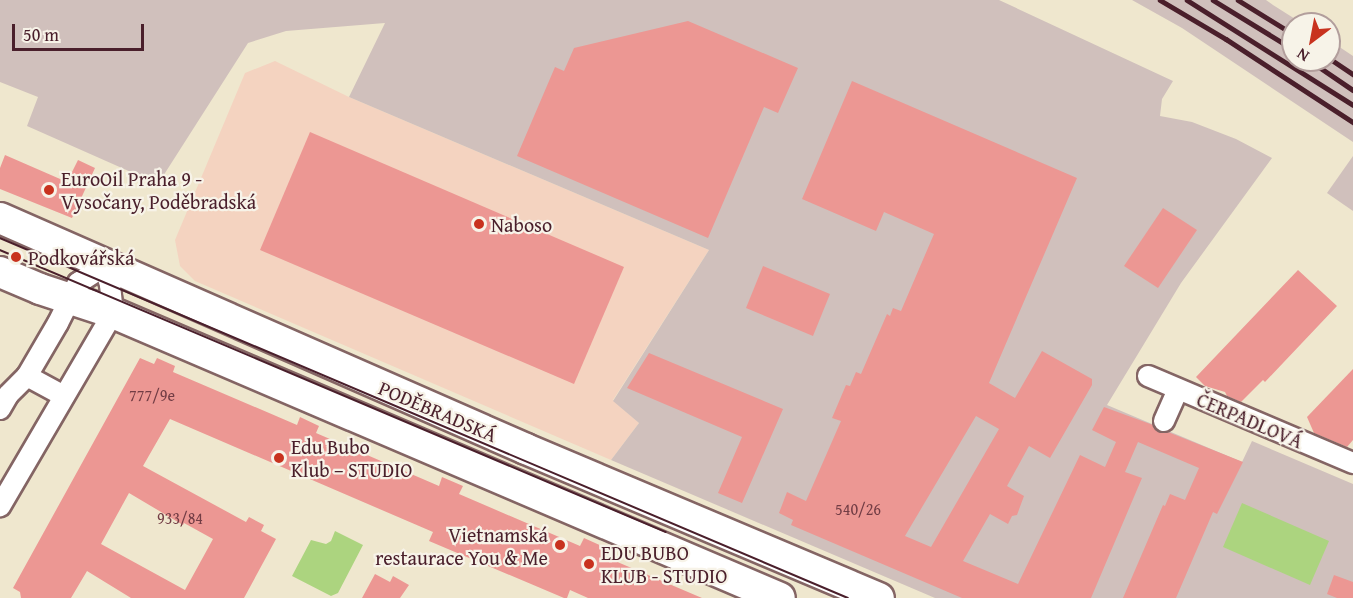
<!DOCTYPE html>
<meta charset="utf-8">
<style>
body{margin:0}
#map{position:relative;width:1353px;height:598px;overflow:hidden;background:#efe7ce;font-family:"Gentium Book Plus",serif}
div>[style]{position:absolute}
.built>*{inset:0;background:#f4d3c0}
.industrial>*{inset:0;background:#d0c0bc}
.green>*{inset:0;background:#acd47f}
.building>*{inset:0;background:#ec9793}
.roads{filter:drop-shadow(2px 0 #846564) drop-shadow(-2px 0 #846564) drop-shadow(0 2px #846564) drop-shadow(0 -2px #846564)}
.minor>*{height:20px;margin:-10px;padding:0 10px;transform-origin:10px;border-radius:10px;background:#fff}
.primary>*{height:30px;margin:-15px;padding:0 15px;transform-origin:15px;border-radius:15px;background:#fff}
.tram>*{height:1.5px;margin:-0.75px;padding:0 0.75px;transform-origin:0.75px;border-radius:0.75px;background:#4a1f2b}
.rail>*{height:4.5px;margin:-2.25px;padding:0 2.25px;transform-origin:2.25px;border-radius:2.25px;background:#4a1f2b}
.dots>*{width:16px;height:16px;translate:-50% -50%;box-sizing:border-box;border:3px solid #f7f3e8;border-radius:50%}
span{translate:-50% -50%;white-space:nowrap;text-align:center;line-height:1.15;-webkit-text-stroke:4.5px #f7f3e8;paint-order:stroke}
.number-label{font-size:16px;color:#723d45}
.number-label span{-webkit-text-stroke-width:0}
.poi-label{font-size:20px;color:#4a1f2b}
.left{translate:0 -50%;text-align:left}
.right{translate:-100% -50%;text-align:right}
.street-label{font-size:20px;color:#4a1f2b}
.north{position:absolute;left:1281px;top:12px;width:60px;height:60px;box-sizing:border-box;background:#f7f3e8;border:2px solid #b29e9c;border-radius:50%;rotate:212deg;font-size:16px;font-weight:700;line-height:24px;text-align:center;color:#4a1f2b}
.north::after{content:'';display:block;margin:auto;width:21px;height:27px;background:#c8321e;clip-path:polygon(50% 0,100% 100%,50% 72%,0 100%)}
.scale{position:absolute;left:12px;top:24px;width:132px;height:27px;box-sizing:border-box;border:3px solid #4a1f2b;border-top:0;padding-left:8px;font-size:18px;line-height:21px;white-space:nowrap;color:#4a1f2b;-webkit-text-stroke:4px #f7f3e8;paint-order:stroke}
</style>
<div id="map">
<div class="built">
<div style="clip-path:polygon(275px 61px,349px 97px,709px 250px,613px 400px,639px 423px,611px 460px,195px 281px,180px 266px,175px 240px,245px 73px)"></div>
</div>
<div class="industrial">
<div style="clip-path:polygon(0 0,999px 0,1173px 81px,1162px 99px,1160px 116px,1192px 122px,1236px 139px,1272px 158px,1181px 283px,1107px 405px,1242px 462px,1252px 441px,1353px 484px,1353px 598px,935px 598px,611px 460px,639px 423px,613px 401px,709px 250px,349px 97px,385px 23px,286px 31px,248px 43px,158px 184px,27px 126px,38px 97px,0 82px)"></div>
<div style="clip-path:polygon(1132px 0,1266px 0,1273px 5px,1303px 24px,1293px 24px,1293px 60px,1329px 60px,1329px 40px,1353px 56px,1353px 142px,1182px 28px)"></div>
<div style="clip-path:polygon(1353px 156px,1353px 211px,1327px 193px)"></div>
</div>
<div class="green">
<div style="clip-path:polygon(1242px 503px,1329px 541px,1310px 585px,1223px 547px)"></div>
<div style="clip-path:polygon(335px 531px,363px 545px,338px 593px,331px 596px,292px 576px,311px 540px,326px 544px,331px 541px)"></div>
</div>
<div class="building">
<div style="clip-path:polygon(688px 21px,798px 68px,778px 113px,764px 107px,708px 238px,517px 156px,555px 67px,564px 71px,574px 48px)"></div>
<div style="clip-path:polygon(evenodd,852px 81px,1077px 178px,989px 383px,1015px 398px,1042px 351px,1092px 379px,1092px 385px,1050px 458px,1029px 446px,1007px 486px,1024px 496px,1017px 515px,1012px 516px,1008px 524px,990px 514px,963px 561px,1018px 584px,1080px 455px,1105px 467px,1116px 442px,1092px 430px,1104px 407px,1153px 425px,1160px 432px,1168px 432px,1243px 462px,1217px 514px,1213px 512px,1176px 598px,1123px 598px,1163px 505px,1165px 506px,1170px 494px,1185px 500px,1199px 468px,1138px 442px,1125px 472px,1142px 478px,1091px 598px,962px 598px,791px 525px,793px 520px,779px 513px,787px 492px,806px 501px,841px 421px,832px 418px,846px 385px,850px 386px,856px 372px,861px 374px,887px 314px,890px 316px,893px 308px,901px 311px,934px 234px,884px 212px,876px 231px,802px 199px,852px 81px,976px 416px,999px 429px,931px 547px,905px 536px,976px 416px)"></div>
<div style="clip-path:polygon(310px 132px,624px 267px,574px 384px,260px 250px)"></div>
<div style="clip-path:polygon(5px 155px,67px 182px,78px 160px,95px 168px,72px 218px,0 189px,0 168px)"></div>
<div style="clip-path:polygon(1163px 208px,1197px 230px,1158px 288px,1124px 266px)"></div>
<div style="clip-path:polygon(763px 266px,830px 294px,813px 336px,746px 308px)"></div>
<div style="clip-path:polygon(1298px 270px,1337px 306px,1265px 382px,1263px 380px,1241px 402px,1227px 396px,1225px 392px,1205px 386px,1196px 377px)"></div>
<div style="clip-path:polygon(649px 353px,783px 409px,742px 503px,718px 493px,742px 437px,627px 388px)"></div>
<div style="clip-path:polygon(evenodd,140px 358px,154px 364px,157px 358px,175px 366px,173px 372px,297px 425px,300px 417px,319px 426px,316px 433px,439px 486px,442px 477px,463px 486px,459px 494px,580px 546px,584px 538px,604px 547px,601px 555px,702px 598px,588px 598px,570px 590px,567px 598px,564px 598px,429px 541px,433px 532px,170px 419px,143px 466px,246px 522px,249px 517px,264px 525px,261px 531px,276px 539px,244px 598px,131px 598px,87px 571px,71px 598px,21px 598px,20px 592px,13px 588px,140px 358px,129px 493px,183px 525px,184px 523px,213px 539px,185px 590px,101px 544px,129px 493px)"></div>
<div style="clip-path:polygon(1353px 369px,1353px 440px,1347px 447px,1314px 433px,1307px 417px)"></div>
<div style="clip-path:polygon(375px 574px,390px 582px,393px 576px,409px 585px,400px 598px,362px 598px)"></div>
<div style="clip-path:polygon(1334px 575px,1353px 582px,1353px 598px,1337px 598px,1327px 594px)"></div>
</div>
<div class="roads">
<div class="minor">
<div style="left:27px;top:376px;width:42px;rotate:28.4deg"></div>
<div style="left:1148px;top:376px;width:223px;rotate:23deg"></div>
<div style="left:0;top:409px;width:16px;rotate:-60deg"></div>
<div style="left:8px;top:395px;width:27px;rotate:-45deg"></div>
<div style="left:27px;top:376px;width:61px;rotate:-59.7deg"></div>
<div style="left:58px;top:323px;width:45px;rotate:-63.4deg"></div>
<div style="left:78px;top:283px;width:31px;rotate:-33deg"></div>
<div style="left:104px;top:266px;width:20px;rotate:72deg"></div>
<div style="left:110px;top:285px;width:28px;rotate:84deg"></div>
<div style="left:113px;top:313px;width:224px;rotate:120.3deg"></div>
<div style="left:1164px;top:421px;width:34px;rotate:-66deg"></div>
</div>
<div class="primary">
<div style="left:0;top:218px;width:574px;rotate:23.71deg"></div>
<div style="left:526px;top:449px;width:383px;rotate:22.9deg"></div>
<div style="left:0;top:272px;width:43px;rotate:23deg"></div>
<div style="left:40px;top:289px;width:77px;rotate:18.2deg"></div>
<div style="left:113px;top:313px;width:725px;rotate:23.14deg"></div>
</div>
</div>
<div class="tram">
<div style="left:0;top:238px;width:921px;rotate:23deg"></div>
<div style="left:0;top:250px;width:723px;rotate:22.95deg"></div>
</div>
<div class="rail">
<div style="left:1160px;top:0;width:77px;rotate:30.6deg"></div>
<div style="left:1226px;top:39px;width:152px;rotate:33.2deg"></div>
<div style="left:1187px;top:0;width:196px;rotate:32.3deg"></div>
<div style="left:1213px;top:0;width:94px;rotate:31.5deg"></div>
<div style="left:1238px;top:0;width:65px;rotate:31.7deg"></div>
<div style="left:1329px;top:58px;width:29px;rotate:34deg"></div>
<div style="left:1309px;top:60px;width:53px;rotate:34.3deg"></div>
</div>
<div class="dots">
<div style="left:49px;top:190px;background:#c8321e"></div>
<div style="left:479px;top:224px;background:#c8321e"></div>
<div style="left:16px;top:257px;background:#c8321e"></div>
<div style="left:279px;top:458px;background:#c8321e"></div>
<div style="left:560px;top:545px;background:#c8321e"></div>
<div style="left:589px;top:564px;background:#c8321e"></div>
</div>
<div class="number-label">
<span style="left:152px;top:395px">777/9e</span>
<span style="left:858px;top:509px">540/26</span>
<span style="left:180px;top:518px">933/84</span>
</div>
<div class="poi-label">
<span class="left" style="left:61px;top:190px">EuroOil Praha 9 -<br>Vysočany, Poděbradská</span>
<span class="left" style="left:491px;top:224px">Naboso</span>
<span class="left" style="left:28px;top:257px">Podkovářská</span>
<span class="left" style="left:291px;top:458px">Edu Bubo<br>Klub – STUDIO</span>
<span class="right" style="left:548px;top:546px">Vietnamská<br>restaurace You &amp; Me</span>
<span class="left" style="left:601px;top:564px">EDU BUBO<br>KLUB - STUDIO</span>
</div>
<div class="street-label">
<span style="left:438px;top:411px;rotate:23deg">PODĚBRADSKÁ</span>
<span style="left:1250px;top:420px;rotate:23deg">ČERPADLOVÁ</span>
</div>
<div class="north">N</div>
<div class="scale">50 m</div>
</div>
